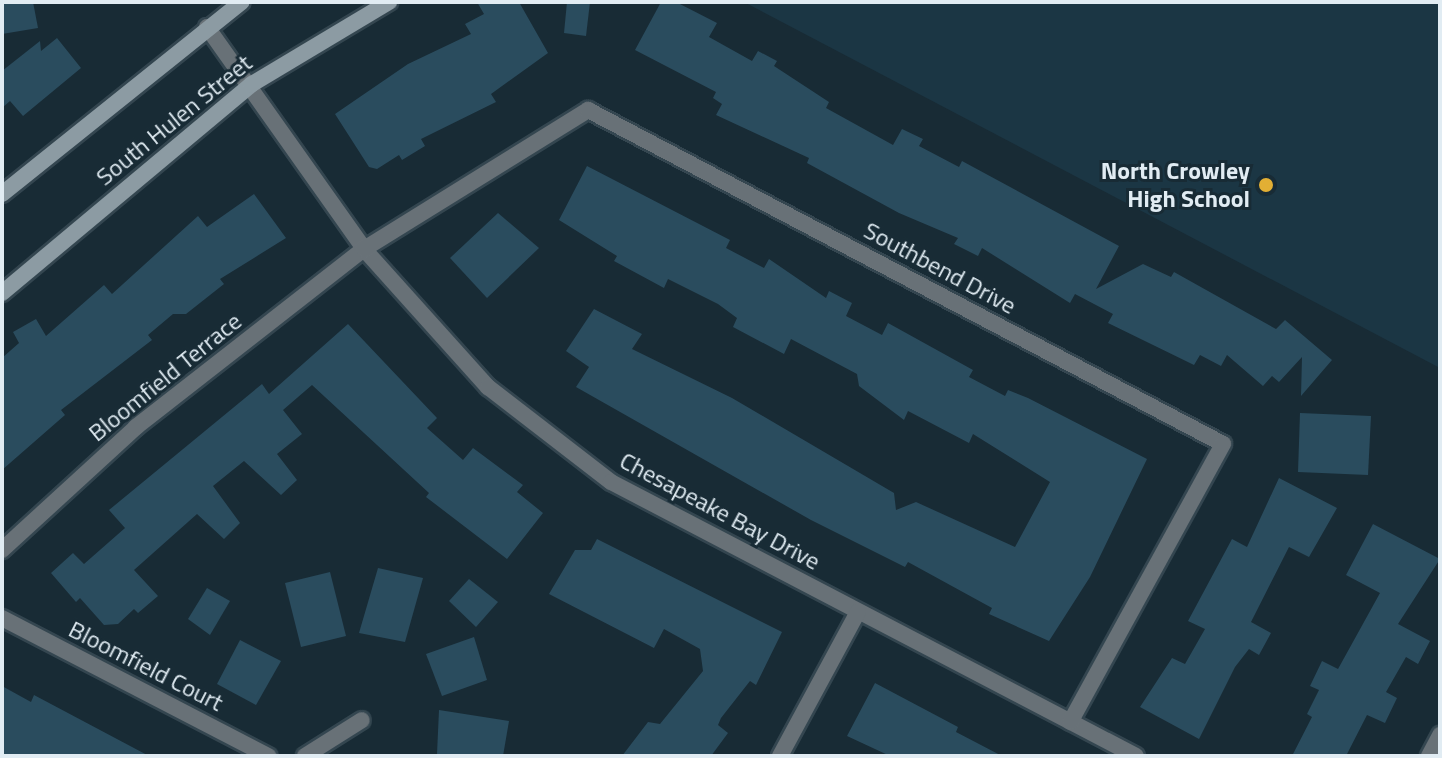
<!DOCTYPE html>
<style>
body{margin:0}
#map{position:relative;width:1442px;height:758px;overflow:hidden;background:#182b35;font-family:"Titillium Web",sans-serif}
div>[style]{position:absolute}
.built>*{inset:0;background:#1b3644}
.building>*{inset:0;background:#2a4c5e}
.roads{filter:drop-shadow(2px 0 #344650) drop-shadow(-2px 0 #344650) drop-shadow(0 2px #344650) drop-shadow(0 -2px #344650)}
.minor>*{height:16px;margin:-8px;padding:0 8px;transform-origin:8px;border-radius:8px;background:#687177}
.secondary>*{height:16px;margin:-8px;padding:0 8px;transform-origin:8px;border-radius:8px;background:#8c9ba3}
.dots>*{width:22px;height:22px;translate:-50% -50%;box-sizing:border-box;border:4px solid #182b35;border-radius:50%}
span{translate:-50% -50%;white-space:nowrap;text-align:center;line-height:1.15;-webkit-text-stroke:6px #182b35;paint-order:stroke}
.street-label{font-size:24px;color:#e1ecf3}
.poi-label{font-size:24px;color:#e1ecf3;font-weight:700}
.right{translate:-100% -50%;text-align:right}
.frame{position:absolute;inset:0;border:4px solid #e1ecf3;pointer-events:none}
</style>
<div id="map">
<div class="built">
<div style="clip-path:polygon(744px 2px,1440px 2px,1440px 368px)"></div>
</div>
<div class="building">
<div style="clip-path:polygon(2px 2px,33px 2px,38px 28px,2px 34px)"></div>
<div style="clip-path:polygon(477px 2px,519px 2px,548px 53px,491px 94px,496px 102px,421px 139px,425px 146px,402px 160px,399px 155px,377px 169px,369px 167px,335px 114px,408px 64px,471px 34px,465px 24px,484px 14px)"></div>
<div style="clip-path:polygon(567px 2px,590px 2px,586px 36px,564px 33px)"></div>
<div style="clip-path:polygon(661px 2px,676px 2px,717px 23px,709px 37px,752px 61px,758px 51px,777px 61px,774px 66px,829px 102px,826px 108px,893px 145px,902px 129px,923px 139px,919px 146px,959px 167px,962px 161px,1119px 246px,1096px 289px,1143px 264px,1171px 277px,1174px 272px,1276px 329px,1285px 320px,1332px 360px,1301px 396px,1302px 357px,1279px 382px,1272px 376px,1263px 386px,1227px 355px,1221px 366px,1200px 355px,1194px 365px,1108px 323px,1113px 314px,1075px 294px,1070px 303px,982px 248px,978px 256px,954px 244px,958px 238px,899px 213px,807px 163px,809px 158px,716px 115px,722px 104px,713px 98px,716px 92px,635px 50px)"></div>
<div style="clip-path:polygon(57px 38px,81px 68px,23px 116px,10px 101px,2px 108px,2px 71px,40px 41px,41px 51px)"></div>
<div style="clip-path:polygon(587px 166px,730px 240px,726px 248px,764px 268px,769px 259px,826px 298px,829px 291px,852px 303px,846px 316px,882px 335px,888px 323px,973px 370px,969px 377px,1005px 396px,1008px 390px,1028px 398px,1147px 459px,1090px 577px,1049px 641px,989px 614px,992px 608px,908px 562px,905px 567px,811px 520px,576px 387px,589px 367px,566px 351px,594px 309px,642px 334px,632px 349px,732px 398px,894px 493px,896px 510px,916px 502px,1015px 547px,1050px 482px,973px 434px,969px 443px,908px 411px,904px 420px,859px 386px,857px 374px,791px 339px,784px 354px,733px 327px,737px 318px,718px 304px,668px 279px,664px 288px,614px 261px,617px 256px,559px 220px)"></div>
<div style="clip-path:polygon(254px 194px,286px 238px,220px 279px,224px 284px,186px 314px,173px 314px,148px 335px,152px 340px,61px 410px,65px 415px,2px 470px,2px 358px,19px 343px,13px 332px,36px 319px,46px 336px,104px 285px,112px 294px,198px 216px,207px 227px)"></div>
<div style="clip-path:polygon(498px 213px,539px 248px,487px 298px,450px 258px)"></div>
<div style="clip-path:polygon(348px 324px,437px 418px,427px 428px,463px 460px,473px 448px,523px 485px,517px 492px,543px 513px,507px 559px,426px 497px,429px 493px,312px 385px,283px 410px,302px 434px,277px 454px,297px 480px,281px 495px,244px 461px,213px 486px,240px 523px,224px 539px,197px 514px,134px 570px,158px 596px,138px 613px,134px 609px,118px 624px,104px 625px,80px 598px,76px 602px,51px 573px,73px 553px,84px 564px,125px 528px,109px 510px,262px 384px,269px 394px)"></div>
<div style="clip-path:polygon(1300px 413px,1371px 416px,1368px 475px,1298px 472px)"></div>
<div style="clip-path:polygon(1279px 478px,1337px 508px,1309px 557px,1289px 547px,1251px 622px,1271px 633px,1259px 655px,1249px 649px,1235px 667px,1199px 739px,1140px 707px,1172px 658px,1185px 664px,1205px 629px,1188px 621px,1232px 539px,1247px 547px)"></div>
<div style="clip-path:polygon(1373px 524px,1440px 559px,1398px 624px,1430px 641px,1418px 664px,1406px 657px,1386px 692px,1397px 698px,1385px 723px,1367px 715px,1346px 756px,1292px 756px,1312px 717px,1307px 714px,1319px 690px,1310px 686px,1322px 661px,1338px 669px,1380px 593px,1346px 575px)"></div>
<div style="clip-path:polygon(597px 539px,782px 632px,756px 685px,750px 681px,721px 718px,718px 725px,728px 733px,711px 756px,622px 756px,648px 722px,660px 724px,703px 671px,700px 649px,664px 629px,654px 648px,549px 594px,575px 550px,591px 550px)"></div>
<div style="clip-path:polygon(378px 568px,423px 578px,405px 642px,359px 633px)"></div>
<div style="clip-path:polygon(330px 572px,346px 636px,301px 647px,285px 583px)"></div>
<div style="clip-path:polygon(469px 579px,498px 602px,476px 627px,449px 601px)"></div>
<div style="clip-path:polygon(207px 588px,230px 601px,210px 635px,188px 619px)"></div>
<div style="clip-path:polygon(474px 637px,487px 680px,442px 696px,426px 654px)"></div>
<div style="clip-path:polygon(240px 640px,281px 661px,256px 705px,217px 684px)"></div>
<div style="clip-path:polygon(875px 683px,958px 727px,956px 732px,1002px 756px,890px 756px,847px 736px)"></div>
<div style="clip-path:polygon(2px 686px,31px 702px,34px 695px,149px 756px,2px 756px)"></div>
<div style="clip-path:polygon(439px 710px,509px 721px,503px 756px,437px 754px)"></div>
</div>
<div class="roads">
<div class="minor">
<div style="left:207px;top:27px;width:272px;rotate:54.7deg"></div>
<div style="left:364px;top:249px;width:186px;rotate:48.1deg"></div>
<div style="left:488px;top:387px;width:155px;rotate:37.7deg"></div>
<div style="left:611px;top:482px;width:592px;rotate:27.56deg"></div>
<div style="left:2px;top:550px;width:182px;rotate:-42.5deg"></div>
<div style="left:136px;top:427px;width:289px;rotate:-38deg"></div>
<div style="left:364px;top:249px;width:264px;rotate:-31.8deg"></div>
<div style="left:588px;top:110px;width:717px;rotate:27.74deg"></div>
<div style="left:1223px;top:444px;width:317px;rotate:118.8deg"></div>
<div style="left:2px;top:618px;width:300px;rotate:27.4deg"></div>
<div style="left:305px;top:756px;width:67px;rotate:-32.3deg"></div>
<div style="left:780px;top:756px;width:164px;rotate:-61.6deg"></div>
<div style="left:1429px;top:756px;width:24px;rotate:-62deg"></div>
</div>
<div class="secondary">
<div style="left:2px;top:194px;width:307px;rotate:-38.7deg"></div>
<div style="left:2px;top:293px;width:326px;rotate:-39.9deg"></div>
<div style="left:252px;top:84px;width:160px;rotate:-30.9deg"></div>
</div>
</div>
<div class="dots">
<div style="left:1266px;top:185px;background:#e2af34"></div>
</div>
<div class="street-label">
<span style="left:174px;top:120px;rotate:-39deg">South Hulen Street</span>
<span style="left:940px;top:268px;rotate:28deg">Southbend Drive</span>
<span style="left:165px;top:377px;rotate:-39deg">Bloomfield Terrace</span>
<span style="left:720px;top:511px;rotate:28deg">Chesapeake Bay Drive</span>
<span style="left:146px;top:666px;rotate:27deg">Bloomfield Court</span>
</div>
<div class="poi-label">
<span class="right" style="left:1250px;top:185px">North Crowley<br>High School</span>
</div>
<div class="frame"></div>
</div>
